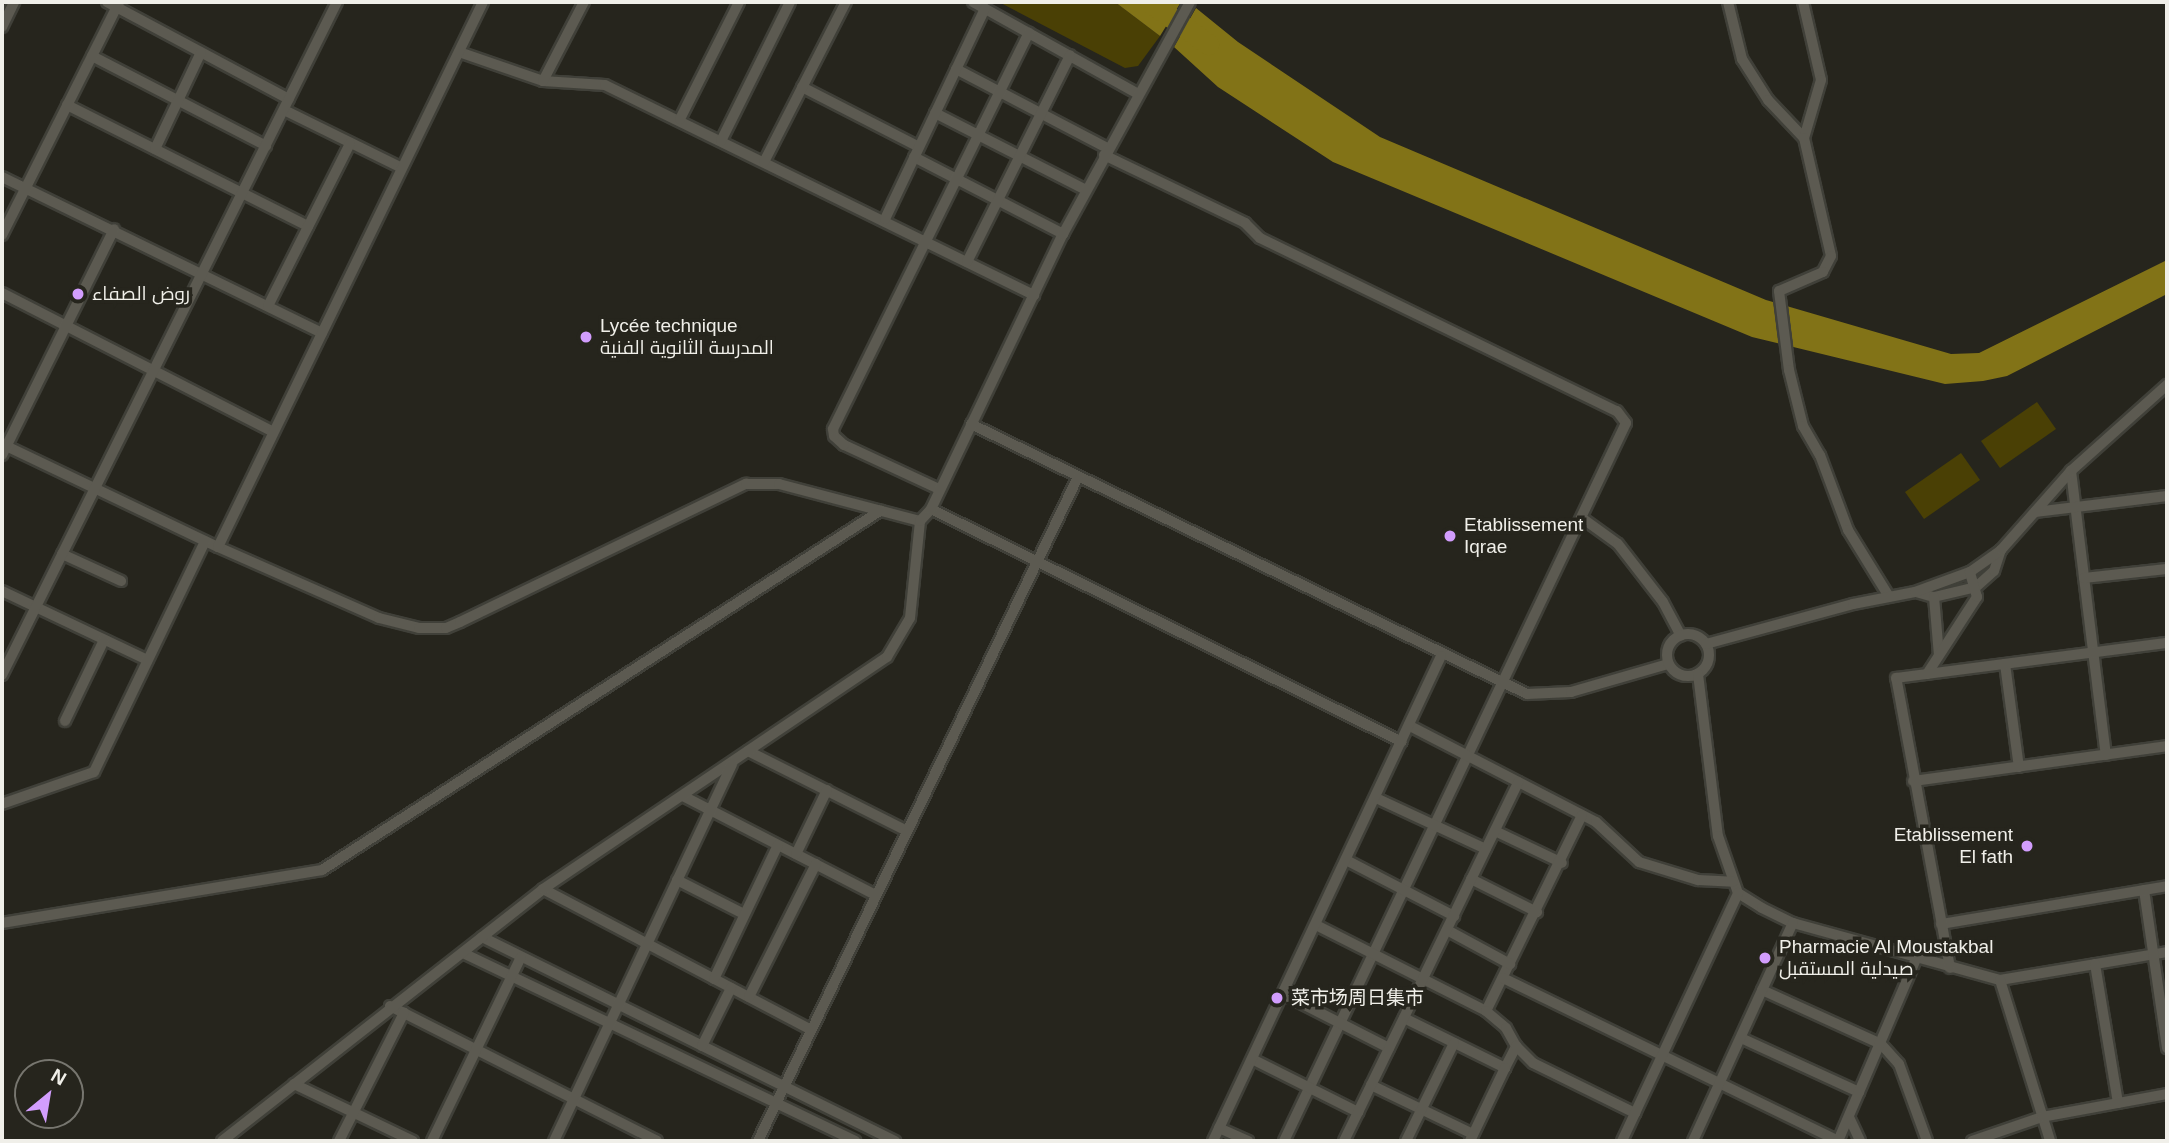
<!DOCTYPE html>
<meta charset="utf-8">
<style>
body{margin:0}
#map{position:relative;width:2169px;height:1143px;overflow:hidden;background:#26251d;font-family:Arial,Cairo,"Noto Sans SC",sans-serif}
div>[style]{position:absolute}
.green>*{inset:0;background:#4a4005}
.water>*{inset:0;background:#827317}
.river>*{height:21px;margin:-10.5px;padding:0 10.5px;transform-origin:10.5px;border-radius:10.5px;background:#827317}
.roads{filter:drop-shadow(2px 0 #404039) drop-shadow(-2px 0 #404039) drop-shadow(0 2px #404039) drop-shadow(0 -2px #404039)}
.street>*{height:10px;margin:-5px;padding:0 5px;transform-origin:5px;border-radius:5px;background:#5c5a51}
.street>.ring{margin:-5px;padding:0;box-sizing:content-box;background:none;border:10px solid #5c5a51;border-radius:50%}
.dots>*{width:19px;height:19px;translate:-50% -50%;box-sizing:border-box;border:4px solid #26251d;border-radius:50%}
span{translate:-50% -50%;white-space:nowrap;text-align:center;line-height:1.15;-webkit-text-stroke:7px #26251d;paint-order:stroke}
.poi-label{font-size:19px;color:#f0efe9}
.left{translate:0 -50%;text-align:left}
.right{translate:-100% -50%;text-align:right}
.frame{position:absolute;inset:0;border:4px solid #f0efe9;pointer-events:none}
.north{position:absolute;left:14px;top:1059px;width:70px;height:70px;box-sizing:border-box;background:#26251d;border:2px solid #77766f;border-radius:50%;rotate:30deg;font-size:19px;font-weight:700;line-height:28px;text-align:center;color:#f0efe9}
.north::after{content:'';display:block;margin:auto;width:24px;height:32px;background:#d29dfd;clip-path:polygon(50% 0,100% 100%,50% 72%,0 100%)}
</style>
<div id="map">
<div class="green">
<div style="clip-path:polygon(999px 2px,1115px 2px,1160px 36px,1138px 66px,1125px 68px)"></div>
<div style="clip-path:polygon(2037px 402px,2056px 429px,2000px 468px,1981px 441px)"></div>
<div style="clip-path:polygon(1961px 453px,1980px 480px,1924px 519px,1905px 492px)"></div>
</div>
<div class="water">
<div style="clip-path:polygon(1115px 2px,1181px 2px,1160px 36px)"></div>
<div style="clip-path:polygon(1196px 8px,1238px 42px,1380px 137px,1766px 300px,1951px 354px,1979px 353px,2167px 260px,2167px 294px,2007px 376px,1983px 381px,1945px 384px,1752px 337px,1333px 162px,1218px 87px,1174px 47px)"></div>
</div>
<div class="river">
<div style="left:1150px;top:2px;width:72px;rotate:35.9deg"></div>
</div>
<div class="roads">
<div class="street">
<div style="left:107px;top:2px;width:206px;rotate:28.1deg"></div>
<div style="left:973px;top:2px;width:189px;rotate:29.1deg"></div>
<div style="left:1728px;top:2px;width:59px;rotate:76.2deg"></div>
<div style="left:1742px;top:59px;width:49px;rotate:57.6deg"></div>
<div style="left:1768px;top:100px;width:52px;rotate:46.5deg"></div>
<div style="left:1803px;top:2px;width:80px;rotate:77deg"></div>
<div style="left:1821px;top:80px;width:60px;rotate:106.3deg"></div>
<div style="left:1804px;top:138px;width:121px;rotate:77.1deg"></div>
<div style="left:1831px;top:256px;width:18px;rotate:117deg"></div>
<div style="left:1823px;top:272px;width:48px;rotate:156.6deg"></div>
<div style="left:1779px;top:291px;width:80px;rotate:82.8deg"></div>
<div style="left:1789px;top:370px;width:58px;rotate:76deg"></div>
<div style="left:1803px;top:426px;width:34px;rotate:60deg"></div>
<div style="left:1820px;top:455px;width:80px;rotate:69.5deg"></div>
<div style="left:1848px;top:530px;width:76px;rotate:58.4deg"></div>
<div style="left:2px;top:27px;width:28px;rotate:-64deg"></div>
<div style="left:459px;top:52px;width:89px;rotate:19deg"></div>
<div style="left:543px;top:81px;width:62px;rotate:3.7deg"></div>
<div style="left:605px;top:85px;width:478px;rotate:26.1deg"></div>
<div style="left:92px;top:56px;width:196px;rotate:27.3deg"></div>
<div style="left:956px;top:69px;width:170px;rotate:27.6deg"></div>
<div style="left:543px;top:81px;width:89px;rotate:-62.6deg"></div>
<div style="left:802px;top:87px;width:131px;rotate:27.1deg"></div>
<div style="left:67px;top:105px;width:270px;rotate:26.7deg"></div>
<div style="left:284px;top:110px;width:131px;rotate:26.2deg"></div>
<div style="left:935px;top:113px;width:169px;rotate:27deg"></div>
<div style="left:680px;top:119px;width:131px;rotate:-63.2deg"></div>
<div style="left:721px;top:141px;width:155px;rotate:-63.6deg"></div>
<div style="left:155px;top:149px;width:107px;rotate:-64.6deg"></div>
<div style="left:1104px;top:155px;width:157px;rotate:25.7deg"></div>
<div style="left:1245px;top:223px;width:21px;rotate:45deg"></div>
<div style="left:1260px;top:238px;width:397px;rotate:25.9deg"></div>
<div style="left:1617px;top:411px;width:15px;rotate:53deg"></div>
<div style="left:1626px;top:423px;width:795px;rotate:115.47deg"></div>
<div style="left:914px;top:157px;width:168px;rotate:27.3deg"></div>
<div style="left:764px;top:162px;width:180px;rotate:-62.9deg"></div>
<div style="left:2px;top:177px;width:356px;rotate:26deg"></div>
<div style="left:885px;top:219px;width:233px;rotate:-64.6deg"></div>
<div style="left:2px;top:235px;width:261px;rotate:-63.3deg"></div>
<div style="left:967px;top:262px;width:231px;rotate:-63.5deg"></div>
<div style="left:2px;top:293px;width:305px;rotate:27.1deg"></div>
<div style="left:268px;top:306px;width:182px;rotate:-63.2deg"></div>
<div style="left:971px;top:424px;width:618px;rotate:25.9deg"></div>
<div style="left:1527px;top:694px;width:44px;rotate:-2.6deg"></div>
<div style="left:1571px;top:692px;width:101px;rotate:-16.1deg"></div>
<div style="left:2px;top:444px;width:239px;rotate:25.5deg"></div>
<div style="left:218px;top:547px;width:176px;rotate:23.8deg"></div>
<div style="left:379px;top:618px;width:41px;rotate:14deg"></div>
<div style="left:419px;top:628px;width:27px"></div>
<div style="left:446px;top:628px;width:15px;rotate:-23deg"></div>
<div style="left:460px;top:622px;width:318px;rotate:-25.8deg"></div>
<div style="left:746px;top:484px;width:33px"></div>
<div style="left:779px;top:484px;width:146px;rotate:14.7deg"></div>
<div style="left:2px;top:455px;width:252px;rotate:-63.6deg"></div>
<div style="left:2071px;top:471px;width:286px;rotate:83deg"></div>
<div style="left:939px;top:489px;width:105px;rotate:-155.1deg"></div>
<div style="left:844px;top:445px;width:13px;rotate:-138deg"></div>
<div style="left:834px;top:436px;width:7px;rotate:-98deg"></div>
<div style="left:833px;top:429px;width:442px;rotate:-63.7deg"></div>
<div style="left:931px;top:509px;width:525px;rotate:26.32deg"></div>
<div style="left:2035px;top:512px;width:133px;rotate:-6.9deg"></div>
<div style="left:1582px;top:518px;width:44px;rotate:35.8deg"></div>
<div style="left:1618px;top:544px;width:73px;rotate:52.2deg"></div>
<div style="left:1663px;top:602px;width:38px;rotate:62deg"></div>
<div style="left:218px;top:547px;width:606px;rotate:-64.07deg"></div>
<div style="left:62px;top:554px;width:65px;rotate:24.6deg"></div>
<div style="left:2084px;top:578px;width:83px;rotate:-6.2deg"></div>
<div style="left:2px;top:591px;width:161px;rotate:25.4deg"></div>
<div style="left:1916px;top:592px;width:19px;rotate:16deg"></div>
<div style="left:1934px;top:597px;width:43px;rotate:-13.4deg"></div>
<div style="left:1976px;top:587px;width:24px;rotate:-42deg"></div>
<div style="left:1994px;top:571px;width:22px;rotate:-72deg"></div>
<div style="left:1934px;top:597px;width:58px;rotate:85.1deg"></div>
<div class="ring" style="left:1667px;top:634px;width:32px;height:32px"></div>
<div style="left:1706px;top:644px;width:152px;rotate:-15.2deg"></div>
<div style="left:1853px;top:604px;width:63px;rotate:-11deg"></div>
<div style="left:1915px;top:592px;width:59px;rotate:-20deg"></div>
<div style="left:1970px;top:572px;width:38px;rotate:-35deg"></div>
<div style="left:2001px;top:550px;width:106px;rotate:-48.5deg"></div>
<div style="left:2071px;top:471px;width:129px;rotate:-41.9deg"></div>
<div style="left:2005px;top:664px;width:104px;rotate:82.3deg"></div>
<div style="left:1698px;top:674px;width:163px;rotate:83deg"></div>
<div style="left:1718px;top:836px;width:60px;rotate:70.7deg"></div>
<div style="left:1738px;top:893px;width:28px;rotate:32deg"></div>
<div style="left:1762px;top:908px;width:34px;rotate:26deg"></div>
<div style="left:1793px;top:923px;width:215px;rotate:15.4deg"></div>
<div style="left:2000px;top:980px;width:169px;rotate:-9.5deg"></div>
<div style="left:1927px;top:674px;width:92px;rotate:-57deg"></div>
<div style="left:1977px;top:597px;width:26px;rotate:-106deg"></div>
<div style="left:2px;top:675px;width:752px;rotate:-63.54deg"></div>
<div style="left:65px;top:721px;width:90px;rotate:-64.3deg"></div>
<div style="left:1410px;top:726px;width:209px;rotate:27.3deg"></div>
<div style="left:1596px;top:822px;width:59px;rotate:42.9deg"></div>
<div style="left:1639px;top:862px;width:62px;rotate:17deg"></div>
<div style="left:1698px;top:880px;width:35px;rotate:3deg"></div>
<div style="left:748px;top:751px;width:178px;rotate:26.7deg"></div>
<div style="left:1913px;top:781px;width:256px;rotate:-7.8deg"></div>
<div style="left:683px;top:796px;width:217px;rotate:27.2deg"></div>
<div style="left:1376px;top:798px;width:121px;rotate:24.9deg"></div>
<div style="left:2px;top:804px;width:97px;rotate:-19.2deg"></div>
<div style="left:94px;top:772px;width:256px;rotate:-64.3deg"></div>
<div style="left:1495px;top:831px;width:74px;rotate:25.5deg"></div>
<div style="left:796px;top:854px;width:71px;rotate:-64.2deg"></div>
<div style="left:1346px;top:860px;width:122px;rotate:27.4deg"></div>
<div style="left:1471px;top:879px;width:74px;rotate:26.6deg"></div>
<div style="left:677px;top:880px;width:75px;rotate:26.9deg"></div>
<div style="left:543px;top:889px;width:303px;rotate:27.7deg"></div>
<div style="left:2144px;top:890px;width:160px;rotate:81.7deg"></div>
<div style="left:2px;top:923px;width:324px;rotate:-9.4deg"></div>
<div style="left:322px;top:870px;width:664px;rotate:-32.76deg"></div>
<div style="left:1941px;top:924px;width:229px;rotate:-9.5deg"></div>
<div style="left:1316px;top:925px;width:191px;rotate:26.8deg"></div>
<div style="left:1486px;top:1011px;width:218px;rotate:-63.9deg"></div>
<div style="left:1447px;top:930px;width:72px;rotate:28.4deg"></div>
<div style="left:482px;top:937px;width:461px;rotate:26.3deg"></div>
<div style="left:463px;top:953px;width:435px;rotate:25.6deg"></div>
<div style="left:2095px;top:964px;width:141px;rotate:80.6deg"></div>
<div style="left:1950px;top:968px;width:295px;rotate:-100.5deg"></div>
<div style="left:1896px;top:678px;width:273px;rotate:-7.4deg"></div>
<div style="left:1503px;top:978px;width:373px;rotate:25.9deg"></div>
<div style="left:714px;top:979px;width:148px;rotate:-64.5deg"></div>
<div style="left:2000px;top:980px;width:169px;rotate:72.7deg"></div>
<div style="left:1762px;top:990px;width:131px;rotate:24.4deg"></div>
<div style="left:1881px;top:1044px;width:27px;rotate:48deg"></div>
<div style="left:1899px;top:1064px;width:82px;rotate:70deg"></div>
<div style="left:1283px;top:994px;width:119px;rotate:27deg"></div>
<div style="left:749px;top:997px;width:149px;rotate:-63.3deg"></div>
<div style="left:390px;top:1006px;width:299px;rotate:26.8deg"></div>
<div style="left:1486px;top:1011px;width:26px;rotate:40deg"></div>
<div style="left:1506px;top:1028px;width:21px;rotate:61deg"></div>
<div style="left:1404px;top:1018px;width:113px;rotate:26.3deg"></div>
<div style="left:1505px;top:1068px;width:25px;rotate:-63deg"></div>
<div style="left:1516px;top:1046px;width:24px;rotate:45deg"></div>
<div style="left:1533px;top:1063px;width:114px;rotate:26.1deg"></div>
<div style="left:1741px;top:1038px;width:130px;rotate:24.6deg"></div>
<div style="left:702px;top:1046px;width:65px;rotate:-63.4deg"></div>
<div style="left:1252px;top:1059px;width:119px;rotate:26.6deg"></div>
<div style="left:294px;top:1084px;width:132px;rotate:25.6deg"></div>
<div style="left:1371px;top:1085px;width:113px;rotate:25.7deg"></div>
<div style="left:1849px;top:1117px;width:26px;rotate:65deg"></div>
<div style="left:1219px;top:1128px;width:32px;rotate:24deg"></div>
<div style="left:222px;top:1141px;width:408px;rotate:-38.1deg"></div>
<div style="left:543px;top:889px;width:415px;rotate:-34deg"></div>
<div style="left:887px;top:657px;width:45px;rotate:-59.5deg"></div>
<div style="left:910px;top:618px;width:98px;rotate:-84.1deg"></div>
<div style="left:920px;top:521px;width:16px;rotate:-47deg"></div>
<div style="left:931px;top:509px;width:305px;rotate:-64.4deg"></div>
<div style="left:1063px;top:234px;width:264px;rotate:-61.3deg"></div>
<div style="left:339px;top:1141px;width:144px;rotate:-63.1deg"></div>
<div style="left:432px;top:1141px;width:204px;rotate:-64.2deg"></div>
<div style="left:554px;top:1141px;width:417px;rotate:-64.7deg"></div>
<div style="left:758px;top:1141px;width:737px;rotate:-64.27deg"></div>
<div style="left:1213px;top:1141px;width:536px;rotate:-64.82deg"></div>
<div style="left:1344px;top:1141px;width:399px;rotate:-64.1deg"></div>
<div style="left:1406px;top:1141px;width:109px;rotate:-63.9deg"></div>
<div style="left:1470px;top:1141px;width:81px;rotate:-64.4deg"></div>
<div style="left:1622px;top:1141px;width:274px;rotate:-64.9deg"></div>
<div style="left:1693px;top:1141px;width:240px;rotate:-65.4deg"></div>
<div style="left:1838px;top:1141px;width:198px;rotate:-66.8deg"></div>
<div style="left:1972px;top:1141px;width:74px;rotate:-18.9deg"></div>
<div style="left:2042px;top:1117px;width:127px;rotate:-10.4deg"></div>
</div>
</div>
<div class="dots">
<div style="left:78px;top:294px;background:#d29dfd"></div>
<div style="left:586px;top:337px;background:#d29dfd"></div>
<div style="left:1450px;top:536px;background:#d29dfd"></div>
<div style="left:2027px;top:846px;background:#d29dfd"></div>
<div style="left:1765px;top:958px;background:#d29dfd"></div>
<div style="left:1277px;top:998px;background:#d29dfd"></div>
</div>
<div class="poi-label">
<span class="left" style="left:92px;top:294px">روض الصفاء</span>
<span class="left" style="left:600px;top:337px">Lycée technique<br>المدرسة الثانوية الفنية</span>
<span class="left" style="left:1464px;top:536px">Etablissement<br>Iqrae</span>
<span class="right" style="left:2013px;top:846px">Etablissement<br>El fath</span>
<span class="left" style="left:1779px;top:958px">Pharmacie Al Moustakbal<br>صيدلية المستقبل</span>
<span class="left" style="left:1291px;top:998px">菜市场周日集市</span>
</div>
<div class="frame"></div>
<div class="north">N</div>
</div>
